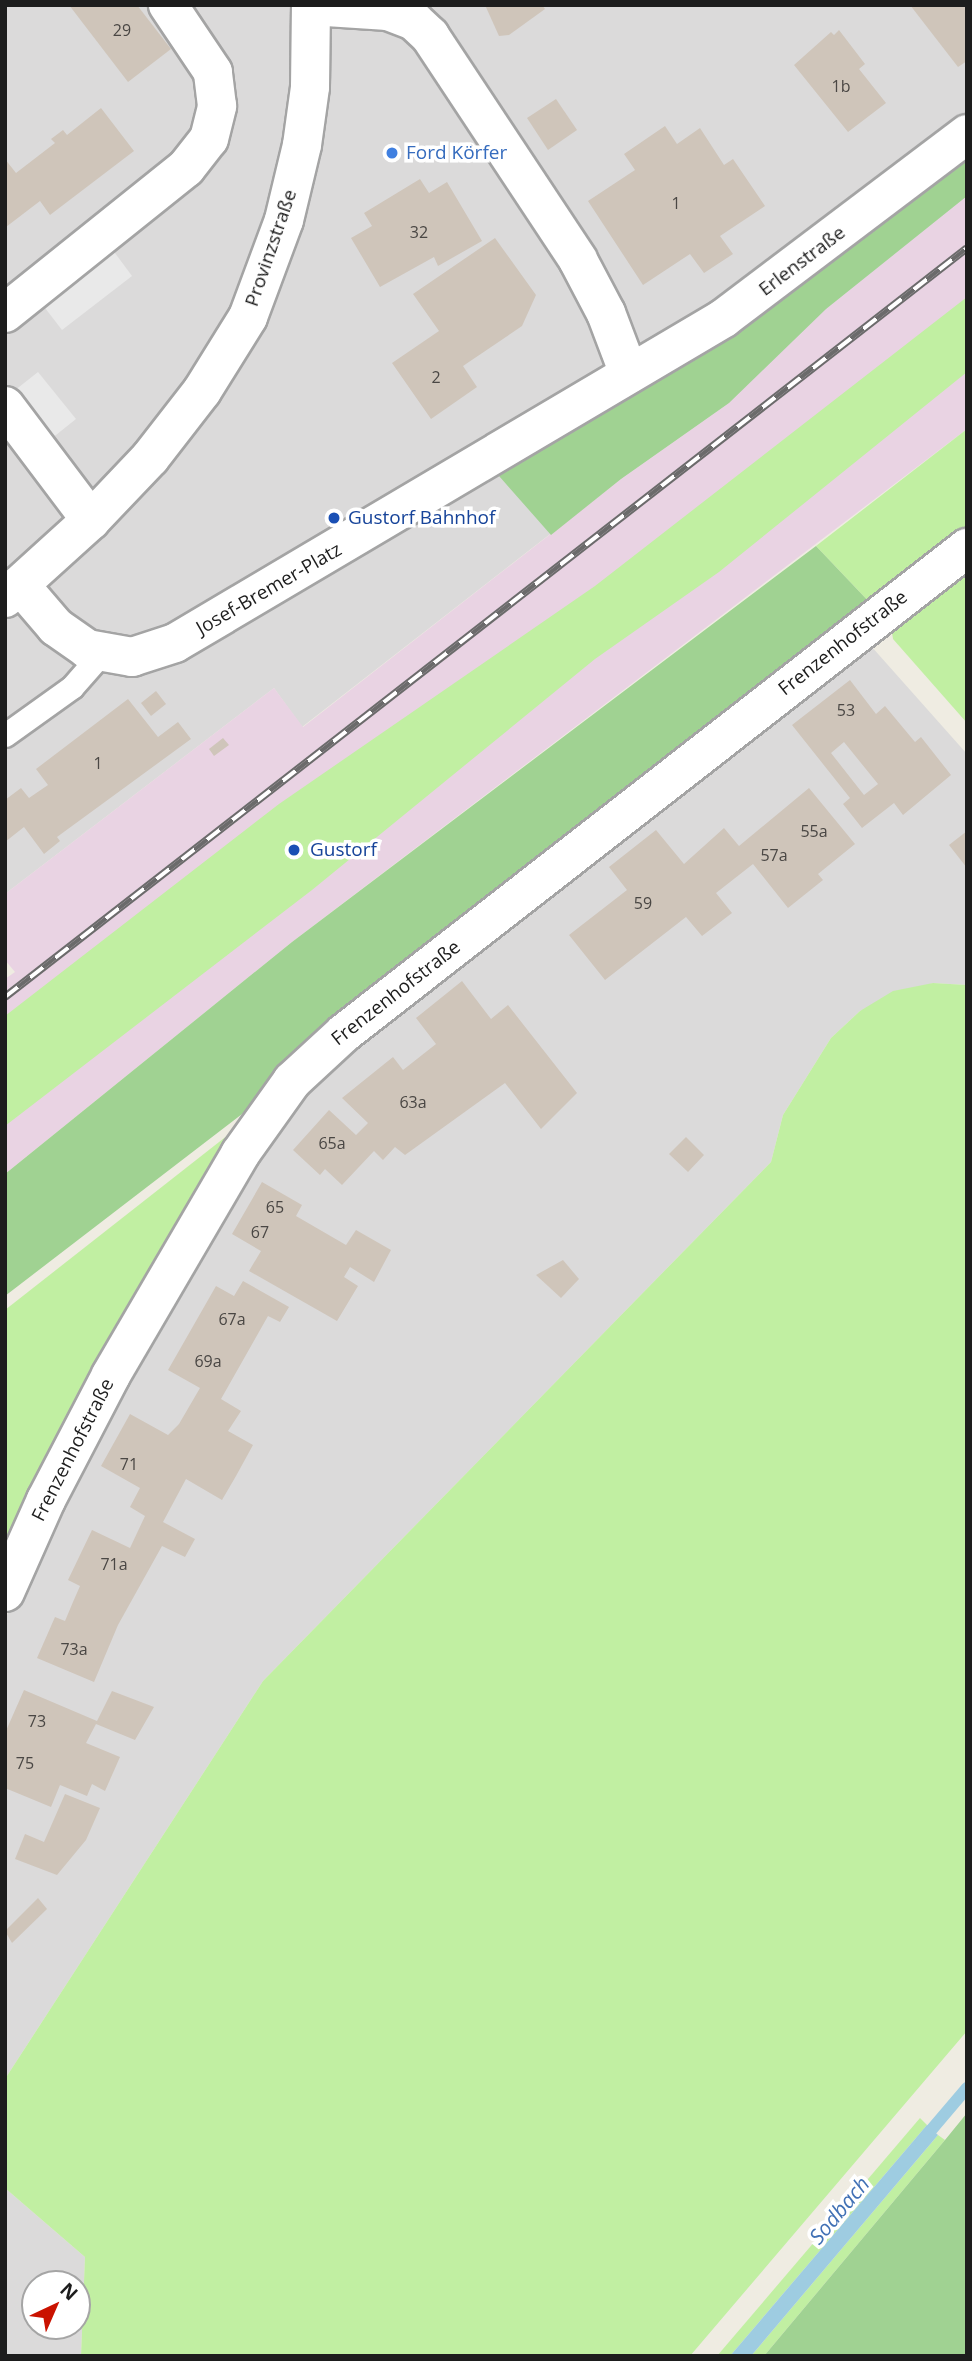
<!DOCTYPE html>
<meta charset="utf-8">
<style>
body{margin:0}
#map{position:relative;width:972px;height:2361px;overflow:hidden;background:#efece2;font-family:"Open Sans",sans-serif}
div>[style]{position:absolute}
.residential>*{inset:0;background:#dbdada}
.industrial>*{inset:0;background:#e9d3e3}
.grass>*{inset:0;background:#c1efa2}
.forest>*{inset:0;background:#a0d292}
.parking>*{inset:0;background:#e9e9e9}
.water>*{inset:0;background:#9ecce1}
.stream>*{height:12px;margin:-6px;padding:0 6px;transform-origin:6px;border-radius:6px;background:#9ecce1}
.building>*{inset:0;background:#cfc5ba}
.roads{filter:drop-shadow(2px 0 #a4a4a4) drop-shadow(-2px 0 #a4a4a4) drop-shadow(0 2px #a4a4a4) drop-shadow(0 -2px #a4a4a4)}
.service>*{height:23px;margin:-11.5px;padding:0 11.5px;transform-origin:11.5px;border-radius:11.5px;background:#fff}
.minor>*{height:38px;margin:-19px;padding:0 19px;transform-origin:19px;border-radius:19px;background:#fff}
.tertiary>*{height:38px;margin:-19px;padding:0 19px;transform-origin:19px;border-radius:19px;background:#fff}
.rail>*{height:8px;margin-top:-4px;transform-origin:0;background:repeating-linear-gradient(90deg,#fff 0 16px,#6b6b6b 0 32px);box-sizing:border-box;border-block:2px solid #6b6b6b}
.dots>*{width:19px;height:19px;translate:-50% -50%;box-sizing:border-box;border:4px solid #fff;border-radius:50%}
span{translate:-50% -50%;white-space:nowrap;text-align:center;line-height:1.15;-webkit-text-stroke:7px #fff;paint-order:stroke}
.number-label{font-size:16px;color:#4a4744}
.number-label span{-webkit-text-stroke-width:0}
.shop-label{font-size:19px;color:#366cbe}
.left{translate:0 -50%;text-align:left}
.street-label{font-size:19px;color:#1d1d1d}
.transit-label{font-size:19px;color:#164399}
.water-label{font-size:21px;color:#4171b5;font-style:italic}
.frame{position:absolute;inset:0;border:7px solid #1d1d1d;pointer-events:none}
.north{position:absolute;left:21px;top:2270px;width:70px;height:70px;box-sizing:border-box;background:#fff;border:2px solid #a5a5a5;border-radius:50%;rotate:44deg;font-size:19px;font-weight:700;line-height:28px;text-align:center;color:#1d1d1d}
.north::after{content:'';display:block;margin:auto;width:24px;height:32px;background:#ca1200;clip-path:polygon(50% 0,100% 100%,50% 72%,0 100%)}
</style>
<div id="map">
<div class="residential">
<div style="clip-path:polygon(5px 5px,967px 5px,967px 196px,729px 403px,621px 479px,302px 727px,274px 688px,5px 894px)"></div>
<div style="clip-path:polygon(863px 637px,967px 754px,967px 985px,933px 983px,860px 1011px,831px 1038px,783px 1115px,771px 1162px,263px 1681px,5px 2079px,5px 1619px,109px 1406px,291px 1097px)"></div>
<div style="clip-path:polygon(evenodd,5px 2188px,85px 2257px,81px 2356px,5px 2356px,5px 2188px,35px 2284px,77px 2284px,77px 2326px,35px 2326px,35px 2284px)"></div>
</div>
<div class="industrial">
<div style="clip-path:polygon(967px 196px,967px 429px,292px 942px,5px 1174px,5px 979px,15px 972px,5px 960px,5px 894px,274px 688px,303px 727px,621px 479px,729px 403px,826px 309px)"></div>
</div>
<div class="grass">
<div style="clip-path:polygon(967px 297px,967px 372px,719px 572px,595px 659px,312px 890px,5px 1126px,5px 1016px,279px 804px,595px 586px)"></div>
<div style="clip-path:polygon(967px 429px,967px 534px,873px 606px,816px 546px)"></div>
<div style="clip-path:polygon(967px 567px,967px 723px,893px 639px,891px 626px)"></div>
<div style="clip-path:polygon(933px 983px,967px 985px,967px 2031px,690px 2356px,81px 2356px,85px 2257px,5px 2188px,5px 2079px,263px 1681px,771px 1162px,783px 1115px,831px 1038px,860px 1011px,893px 991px)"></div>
<div style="clip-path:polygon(242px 1124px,5px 1566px,5px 1310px)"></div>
<div style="clip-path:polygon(920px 2118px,927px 2125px,730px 2356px,717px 2356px)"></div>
<div style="clip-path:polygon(938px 2135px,945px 2140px,764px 2356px,751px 2356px)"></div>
</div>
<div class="forest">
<div style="clip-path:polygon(967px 149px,967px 196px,826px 309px,729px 403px,621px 479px,551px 535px,492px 468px)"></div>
<div style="clip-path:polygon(816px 546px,873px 606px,321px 1037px,246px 1111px,5px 1296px,5px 1174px,292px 942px)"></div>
<div style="clip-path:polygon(967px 2113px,967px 2356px,764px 2356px,945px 2140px)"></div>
</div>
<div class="parking">
<div style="clip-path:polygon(112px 249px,132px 276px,62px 330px,42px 304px)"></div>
<div style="clip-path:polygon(38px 372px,76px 419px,51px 439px,14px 391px)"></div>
</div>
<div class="water">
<div style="clip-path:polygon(927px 2125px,938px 2135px,751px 2356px,730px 2356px)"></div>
</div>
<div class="stream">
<div style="left:921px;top:2142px;width:71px;rotate:-49.6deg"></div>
</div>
<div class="building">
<div style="clip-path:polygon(69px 5px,137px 5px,171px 49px,128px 82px)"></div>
<div style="clip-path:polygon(485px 5px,542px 5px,545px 9px,509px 35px,499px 36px)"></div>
<div style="clip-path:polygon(910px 5px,967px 5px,967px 61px,958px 67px)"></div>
<div style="clip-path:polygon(839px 30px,865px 64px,859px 69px,886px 103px,848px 132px,794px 65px,831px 32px,834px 35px)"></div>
<div style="clip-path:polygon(556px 99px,577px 130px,548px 150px,527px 118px)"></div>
<div style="clip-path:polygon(101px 108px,134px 151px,50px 215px,40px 201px,6px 227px,5px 233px,5px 159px,16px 173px,55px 143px,51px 139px,63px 130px,67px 135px)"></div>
<div style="clip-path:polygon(665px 126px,677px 144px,700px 128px,724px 165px,733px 159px,765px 206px,720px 236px,733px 254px,704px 273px,690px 254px,643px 285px,588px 201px,635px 170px,624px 154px)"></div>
<div style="clip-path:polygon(420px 179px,429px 193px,447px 182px,482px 241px,438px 266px,434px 257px,380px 287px,351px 238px,372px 226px,364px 213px)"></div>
<div style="clip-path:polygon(495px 238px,536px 295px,522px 326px,463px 366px,477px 387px,431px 419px,392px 363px,439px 331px,413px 294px)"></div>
<div style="clip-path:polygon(evenodd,850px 680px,876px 714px,885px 706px,915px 742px,921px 737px,951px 775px,903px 815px,894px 803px,862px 828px,843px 804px,850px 798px,792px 725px,850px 680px,844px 742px,878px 784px,864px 795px,831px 753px,844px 742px)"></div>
<div style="clip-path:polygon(156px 691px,166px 704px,151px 716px,141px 703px)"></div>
<div style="clip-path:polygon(128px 699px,158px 737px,178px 722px,191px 739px,57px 837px,60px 841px,44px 854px,24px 827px,5px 842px,5px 800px,21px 788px,29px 798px,48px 785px,36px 769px)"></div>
<div style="clip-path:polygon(223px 738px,229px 745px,214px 756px,209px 749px)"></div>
<div style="clip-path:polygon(809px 788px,855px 844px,818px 874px,823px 880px,788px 908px,753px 864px,716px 893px,732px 913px,702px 936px,686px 917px,605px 980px,569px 935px,627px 890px,609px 867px,656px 830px,684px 864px,724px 828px,739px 846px)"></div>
<div style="clip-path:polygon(967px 831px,967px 868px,949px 845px)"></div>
<div style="clip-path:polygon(462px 981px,491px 1019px,508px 1005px,577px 1093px,541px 1129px,505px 1083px,405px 1155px,395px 1147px,383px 1160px,374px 1151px,342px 1185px,325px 1169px,320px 1175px,293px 1150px,329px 1110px,356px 1135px,368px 1123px,342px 1098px,393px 1057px,403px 1070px,436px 1044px,416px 1018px)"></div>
<div style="clip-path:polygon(686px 1137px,704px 1155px,688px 1172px,669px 1154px)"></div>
<div style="clip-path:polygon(262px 1182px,302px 1205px,296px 1216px,346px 1245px,356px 1230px,391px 1250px,374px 1282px,350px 1267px,344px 1277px,358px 1286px,337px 1321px,249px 1271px,261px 1251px,232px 1234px)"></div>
<div style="clip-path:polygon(563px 1260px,579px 1279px,561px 1298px,536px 1275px)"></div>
<div style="clip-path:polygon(243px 1281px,289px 1307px,280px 1322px,268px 1316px,221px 1399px,241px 1411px,228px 1431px,253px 1445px,236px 1476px,222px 1500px,186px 1479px,163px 1522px,195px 1539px,185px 1557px,162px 1546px,118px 1625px,94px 1682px,37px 1658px,55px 1617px,65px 1621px,73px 1602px,80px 1586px,68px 1580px,92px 1530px,130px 1548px,145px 1516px,130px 1507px,140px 1488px,101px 1466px,130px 1414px,168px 1435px,179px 1424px,200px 1388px,168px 1370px,216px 1286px,234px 1296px)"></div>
<div style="clip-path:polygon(24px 1690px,97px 1721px,112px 1691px,154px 1707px,135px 1740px,96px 1724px,86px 1743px,120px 1757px,105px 1791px,92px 1784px,87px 1796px,60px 1785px,51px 1807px,5px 1788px,5px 1733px)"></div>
<div style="clip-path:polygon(65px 1794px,100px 1808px,86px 1840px,57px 1875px,15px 1859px,25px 1834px,44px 1842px)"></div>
<div style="clip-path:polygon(38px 1898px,47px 1909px,12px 1943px,5px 1931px)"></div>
</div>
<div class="roads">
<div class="service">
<div style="left:5px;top:735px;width:82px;rotate:-35.6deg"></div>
<div style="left:72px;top:687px;width:44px;rotate:-48.7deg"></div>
</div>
<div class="minor">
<div style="left:311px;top:6px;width:77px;rotate:3.7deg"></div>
<div style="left:388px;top:11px;width:28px;rotate:21deg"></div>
<div style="left:414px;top:21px;width:22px;rotate:43deg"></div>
<div style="left:430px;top:36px;width:268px;rotate:56.5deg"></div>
<div style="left:578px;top:260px;width:60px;rotate:62.2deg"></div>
<div style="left:606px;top:313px;width:65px;rotate:69.3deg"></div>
<div style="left:5px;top:313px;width:232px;rotate:-38.7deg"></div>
<div style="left:186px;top:168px;width:37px;rotate:-52deg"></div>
<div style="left:209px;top:139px;width:34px;rotate:-76deg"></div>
<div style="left:217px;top:106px;width:34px;rotate:-97deg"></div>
<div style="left:213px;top:72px;width:81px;rotate:-123.9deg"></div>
<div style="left:5px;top:406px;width:143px;rotate:53deg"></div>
<div style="left:20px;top:585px;width:55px;rotate:49.4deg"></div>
<div style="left:56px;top:627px;width:38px;rotate:35deg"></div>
<div style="left:87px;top:649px;width:46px;rotate:10.1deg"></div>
<div style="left:132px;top:657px;width:45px;rotate:-18deg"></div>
<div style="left:175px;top:643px;width:638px;rotate:-30.62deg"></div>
<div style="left:724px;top:318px;width:305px;rotate:-37.1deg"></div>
<div style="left:5px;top:1592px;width:101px;rotate:-66deg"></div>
<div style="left:46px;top:1500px;width:141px;rotate:-62.5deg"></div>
<div style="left:111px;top:1375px;width:256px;rotate:-59.7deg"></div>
<div style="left:240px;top:1154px;width:90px;rotate:-54.5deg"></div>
<div style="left:292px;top:1081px;width:71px;rotate:-42.7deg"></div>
<div style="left:344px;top:1033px;width:790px;rotate:-37.9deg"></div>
</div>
<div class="tertiary">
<div style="left:5px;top:598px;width:116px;rotate:-42.2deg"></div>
<div style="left:91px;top:520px;width:86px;rotate:-46.4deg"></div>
<div style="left:150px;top:458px;width:85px;rotate:-52.2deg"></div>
<div style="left:202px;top:391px;width:87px;rotate:-58.1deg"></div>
<div style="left:248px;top:317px;width:103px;rotate:-69.6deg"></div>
<div style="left:284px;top:220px;width:77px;rotate:-76.5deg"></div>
<div style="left:302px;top:145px;width:59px;rotate:-82.1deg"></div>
<div style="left:310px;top:87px;width:82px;rotate:-89.3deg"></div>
</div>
</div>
<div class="rail">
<div style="left:5px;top:997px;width:1219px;rotate:-37.9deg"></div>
</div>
<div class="dots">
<div style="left:392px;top:153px;background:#3f7fe0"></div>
<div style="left:334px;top:518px;background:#1a4fb4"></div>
<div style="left:294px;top:850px;background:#1a4fb4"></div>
</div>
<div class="number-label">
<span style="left:122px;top:30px">29</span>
<span style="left:841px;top:86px">1b</span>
<span style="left:676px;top:203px">1</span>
<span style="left:419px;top:232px">32</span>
<span style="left:436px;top:377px">2</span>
<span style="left:846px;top:710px">53</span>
<span style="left:98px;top:763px">1</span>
<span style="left:814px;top:831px">55a</span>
<span style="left:774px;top:855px">57a</span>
<span style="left:643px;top:903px">59</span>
<span style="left:413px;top:1102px">63a</span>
<span style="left:332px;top:1143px">65a</span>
<span style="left:275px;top:1207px">65</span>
<span style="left:260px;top:1232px">67</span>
<span style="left:232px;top:1319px">67a</span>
<span style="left:208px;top:1361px">69a</span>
<span style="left:129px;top:1464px">71</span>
<span style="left:114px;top:1564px">71a</span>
<span style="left:74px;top:1649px">73a</span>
<span style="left:37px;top:1721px">73</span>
<span style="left:25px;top:1763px">75</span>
</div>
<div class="shop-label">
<span class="left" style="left:406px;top:153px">Ford Körfer</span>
</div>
<div class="street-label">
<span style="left:271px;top:248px;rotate:-71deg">Provinzstraße</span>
<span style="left:802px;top:261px;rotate:-37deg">Erlenstraße</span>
<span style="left:269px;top:589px;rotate:-30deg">Josef-Bremer-Platz</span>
<span style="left:843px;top:643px;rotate:-38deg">Frenzenhofstraße</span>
<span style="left:396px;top:993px;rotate:-38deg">Frenzenhofstraße</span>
<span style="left:73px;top:1450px;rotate:-63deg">Frenzenhofstraße</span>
</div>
<div class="transit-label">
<span class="left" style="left:348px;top:518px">Gustorf Bahnhof</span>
<span class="left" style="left:310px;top:850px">Gustorf</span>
</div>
<div class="water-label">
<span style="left:839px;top:2210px;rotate:-50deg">Sodbach</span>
</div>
<div class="frame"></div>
<div class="north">N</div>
</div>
